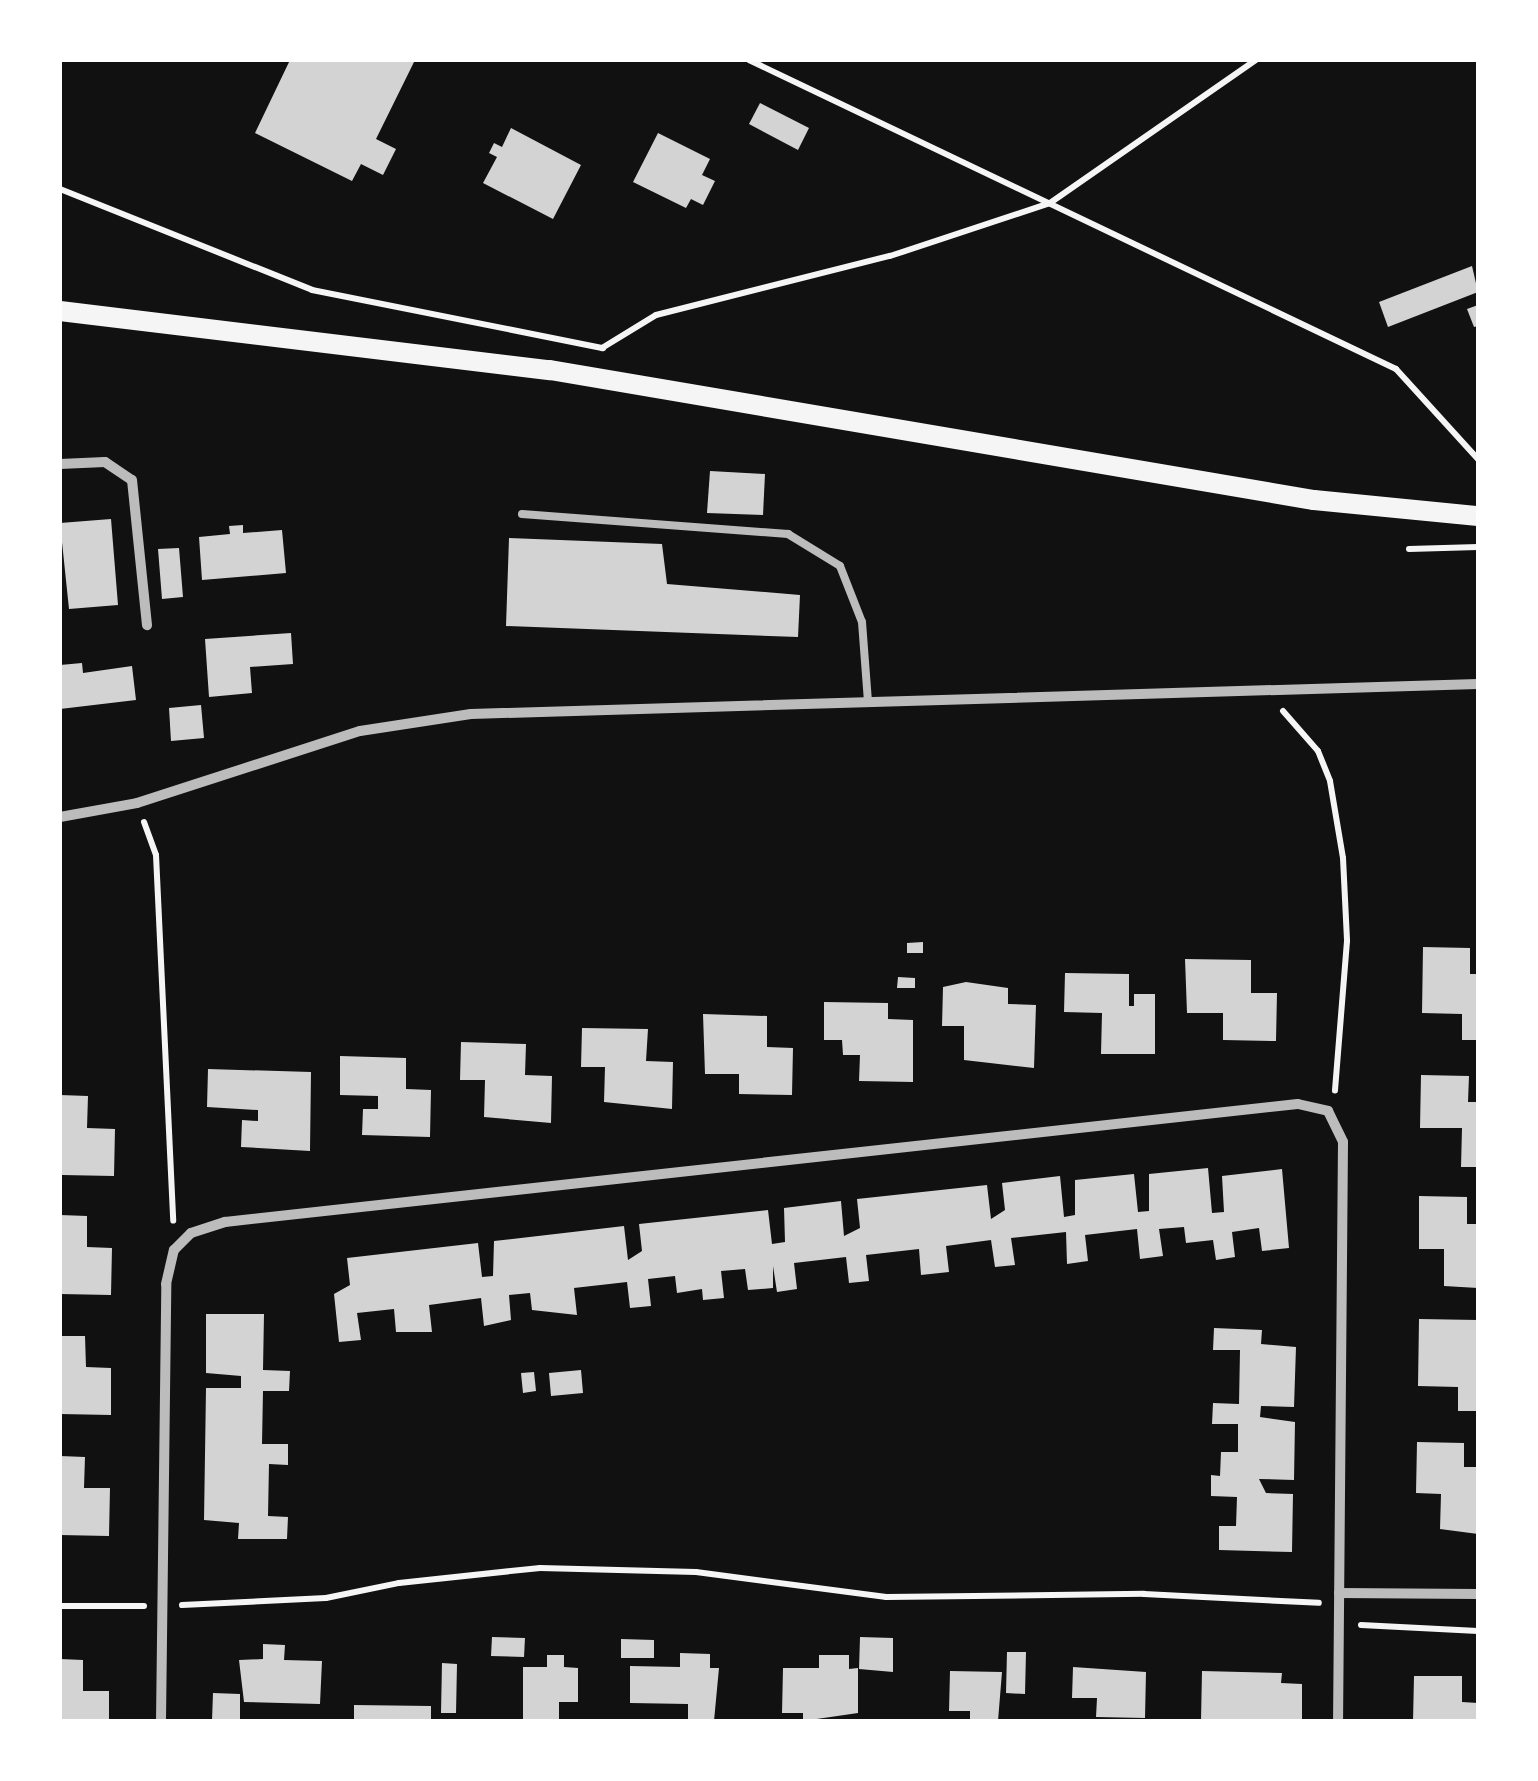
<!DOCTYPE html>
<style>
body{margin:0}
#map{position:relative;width:1538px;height:1781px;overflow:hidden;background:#111;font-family:Lato,sans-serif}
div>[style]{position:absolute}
.building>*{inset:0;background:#d3d3d3}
.path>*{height:6px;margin:-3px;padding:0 3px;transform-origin:3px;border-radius:3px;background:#f5f5f5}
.service>*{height:8px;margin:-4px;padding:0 4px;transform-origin:4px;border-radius:4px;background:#bcbcbc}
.minor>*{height:10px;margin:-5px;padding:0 5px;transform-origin:5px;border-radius:5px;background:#bcbcbc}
.secondary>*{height:20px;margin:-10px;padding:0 10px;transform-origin:10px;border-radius:10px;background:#f5f5f5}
span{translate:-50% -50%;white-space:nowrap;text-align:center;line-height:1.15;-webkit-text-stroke:8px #fff;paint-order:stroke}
.frame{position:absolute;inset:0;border:62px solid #fff;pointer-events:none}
</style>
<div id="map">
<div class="building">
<div style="clip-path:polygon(290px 60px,415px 60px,376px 139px,396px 149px,383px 175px,361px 164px,352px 181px,255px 133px)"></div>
<div style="clip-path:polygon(760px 103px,809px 128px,798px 150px,749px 124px)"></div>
<div style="clip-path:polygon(511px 128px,581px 165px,553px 219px,483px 183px,497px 157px,489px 153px,494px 143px,502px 147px)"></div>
<div style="clip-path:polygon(658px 133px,710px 159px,702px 175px,715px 181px,703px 205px,691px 199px,686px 208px,633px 182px)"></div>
<div style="clip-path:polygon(1472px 266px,1478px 292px,1388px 327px,1379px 302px)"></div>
<div style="clip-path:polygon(1478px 305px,1478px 326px,1474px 327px,1467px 309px)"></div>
<div style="clip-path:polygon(710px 471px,765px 474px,763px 515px,707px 513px)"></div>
<div style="clip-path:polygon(111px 519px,118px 605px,69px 609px,60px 523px)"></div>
<div style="clip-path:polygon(243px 525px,243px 533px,282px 530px,286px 573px,202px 580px,199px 537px,230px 534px,229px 526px)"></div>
<div style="clip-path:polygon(509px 538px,662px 544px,667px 584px,800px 595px,798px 637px,506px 626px)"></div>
<div style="clip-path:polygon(179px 548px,183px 597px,162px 599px,158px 549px)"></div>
<div style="clip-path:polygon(291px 633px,293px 664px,250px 667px,252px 693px,209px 697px,205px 639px)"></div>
<div style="clip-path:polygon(82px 663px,83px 673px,132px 666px,136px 700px,60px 709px,60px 665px)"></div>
<div style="clip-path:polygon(201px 705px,204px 738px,171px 741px,169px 708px)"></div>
<div style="clip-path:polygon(923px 942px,923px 953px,907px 953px,907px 943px)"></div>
<div style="clip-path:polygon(1423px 947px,1470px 948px,1470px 974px,1478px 974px,1478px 1040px,1462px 1040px,1462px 1014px,1422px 1013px)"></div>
<div style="clip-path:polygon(1185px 959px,1251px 960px,1251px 993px,1277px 993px,1276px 1041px,1223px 1040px,1223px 1013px,1187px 1013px)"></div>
<div style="clip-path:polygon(1065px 973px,1129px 974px,1129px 1006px,1134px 1006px,1134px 994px,1155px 994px,1155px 1054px,1101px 1054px,1102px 1013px,1064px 1012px)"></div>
<div style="clip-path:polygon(898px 977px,915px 978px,915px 988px,897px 988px)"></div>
<div style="clip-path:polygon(966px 982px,1008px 988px,1008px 1004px,1036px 1005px,1034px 1068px,964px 1060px,964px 1026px,942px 1026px,943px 987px)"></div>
<div style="clip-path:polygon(824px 1002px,888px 1003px,888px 1019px,913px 1020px,913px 1082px,859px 1081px,860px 1055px,843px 1055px,842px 1040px,824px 1040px)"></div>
<div style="clip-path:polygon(703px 1014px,767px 1016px,767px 1047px,793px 1048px,792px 1095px,739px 1094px,739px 1074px,705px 1074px)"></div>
<div style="clip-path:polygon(582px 1028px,648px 1029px,646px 1061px,673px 1062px,672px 1109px,604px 1102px,605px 1067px,581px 1067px)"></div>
<div style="clip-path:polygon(461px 1042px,526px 1044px,525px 1075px,552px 1076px,551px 1123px,484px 1117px,485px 1080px,460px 1080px)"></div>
<div style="clip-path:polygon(340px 1056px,406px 1058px,406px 1089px,431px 1090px,430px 1137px,362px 1135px,363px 1109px,378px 1109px,378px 1096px,340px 1095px)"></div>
<div style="clip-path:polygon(208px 1069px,311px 1072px,310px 1151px,241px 1147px,242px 1120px,258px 1121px,258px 1110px,207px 1107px)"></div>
<div style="clip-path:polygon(1421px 1075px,1469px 1076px,1468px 1102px,1478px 1102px,1478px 1167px,1461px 1167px,1462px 1128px,1420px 1128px)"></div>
<div style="clip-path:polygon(60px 1095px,88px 1096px,87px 1128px,115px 1129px,114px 1176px,62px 1175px)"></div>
<div style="clip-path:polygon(1208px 1168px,1212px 1213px,1224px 1212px,1222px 1176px,1282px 1169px,1289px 1248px,1262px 1251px,1259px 1228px,1232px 1232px,1235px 1257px,1216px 1260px,1213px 1240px,1186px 1243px,1184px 1227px,1159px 1229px,1163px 1256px,1140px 1259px,1137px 1229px,1085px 1235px,1088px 1261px,1067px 1264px,1066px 1232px,1011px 1238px,1015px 1265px,995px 1267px,991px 1240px,946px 1246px,949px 1272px,921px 1275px,919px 1249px,866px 1255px,869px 1281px,849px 1283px,846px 1257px,794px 1263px,797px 1289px,777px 1292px,773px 1266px,773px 1288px,748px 1290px,745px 1269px,721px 1271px,724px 1298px,703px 1300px,702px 1289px,677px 1293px,675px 1276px,648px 1279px,651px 1306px,630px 1308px,627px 1282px,574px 1288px,577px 1315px,532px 1310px,530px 1293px,509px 1295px,511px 1320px,484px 1326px,481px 1298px,429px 1305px,432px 1332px,396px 1332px,394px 1309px,357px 1313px,361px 1340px,339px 1342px,334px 1294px,350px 1285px,347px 1258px,478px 1243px,482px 1277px,493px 1276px,494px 1241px,624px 1226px,628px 1260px,642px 1251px,639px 1224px,768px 1210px,772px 1244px,785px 1242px,784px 1208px,841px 1201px,844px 1236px,860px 1228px,857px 1199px,987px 1185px,991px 1219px,1005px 1210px,1002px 1183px,1060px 1176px,1064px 1217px,1075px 1215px,1075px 1180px,1134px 1174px,1138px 1212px,1149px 1211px,1149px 1174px)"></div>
<div style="clip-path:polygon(1419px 1196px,1467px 1197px,1467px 1224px,1478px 1224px,1478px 1288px,1444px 1286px,1444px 1249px,1419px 1249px)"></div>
<div style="clip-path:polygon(60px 1215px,87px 1216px,87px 1247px,112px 1248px,111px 1295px,60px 1294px)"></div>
<div style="clip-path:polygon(206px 1314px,264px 1314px,263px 1370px,290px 1371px,289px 1391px,263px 1391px,262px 1444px,288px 1444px,288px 1465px,269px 1464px,268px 1516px,288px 1517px,287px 1539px,238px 1539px,239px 1523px,204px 1520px,206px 1388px,241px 1388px,241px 1376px,206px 1373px)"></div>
<div style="clip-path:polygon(1419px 1319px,1478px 1320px,1478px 1411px,1458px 1411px,1458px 1387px,1418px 1386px)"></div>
<div style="clip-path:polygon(1214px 1328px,1262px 1330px,1261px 1344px,1296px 1347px,1294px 1407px,1261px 1406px,1260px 1417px,1295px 1422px,1294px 1480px,1259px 1479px,1266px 1493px,1293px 1494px,1292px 1552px,1219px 1550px,1219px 1526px,1236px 1526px,1237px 1497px,1211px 1496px,1211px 1475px,1220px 1476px,1221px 1452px,1238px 1452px,1238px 1424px,1212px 1424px,1213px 1403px,1239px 1404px,1240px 1350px,1213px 1350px)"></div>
<div style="clip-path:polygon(60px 1336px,85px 1336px,86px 1367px,111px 1368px,111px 1415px,60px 1414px)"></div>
<div style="clip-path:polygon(581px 1370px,583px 1393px,551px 1396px,549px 1373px)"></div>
<div style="clip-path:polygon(534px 1372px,536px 1391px,523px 1393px,521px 1373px)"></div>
<div style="clip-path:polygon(1417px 1442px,1464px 1443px,1464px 1467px,1478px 1467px,1478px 1534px,1440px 1529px,1441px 1494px,1416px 1493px)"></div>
<div style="clip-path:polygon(60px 1456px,85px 1457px,84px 1488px,110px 1488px,109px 1536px,60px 1535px)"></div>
<div style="clip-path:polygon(492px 1637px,525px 1638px,524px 1657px,491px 1656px)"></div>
<div style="clip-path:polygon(860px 1637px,893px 1638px,893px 1672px,859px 1669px)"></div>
<div style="clip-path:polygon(621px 1639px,654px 1640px,654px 1658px,621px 1658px)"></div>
<div style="clip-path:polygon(263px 1644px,285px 1645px,284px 1660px,322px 1661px,320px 1704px,244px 1702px,239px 1660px,263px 1659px)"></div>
<div style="clip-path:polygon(1007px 1652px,1026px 1652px,1025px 1694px,1006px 1693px)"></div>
<div style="clip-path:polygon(680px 1653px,710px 1654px,710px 1668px,719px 1668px,714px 1721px,688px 1721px,688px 1704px,630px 1703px,630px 1666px,680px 1667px)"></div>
<div style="clip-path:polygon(547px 1655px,564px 1655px,564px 1667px,578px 1668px,578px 1702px,559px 1702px,559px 1721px,523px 1721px,523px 1667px,547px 1667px)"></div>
<div style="clip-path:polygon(819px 1655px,849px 1655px,849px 1669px,858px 1668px,858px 1713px,803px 1721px,803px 1713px,782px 1713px,783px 1668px,819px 1668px)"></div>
<div style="clip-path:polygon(60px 1659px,83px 1660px,83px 1691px,109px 1691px,109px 1721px,60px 1721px)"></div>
<div style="clip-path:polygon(442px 1663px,457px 1664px,456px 1713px,441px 1713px)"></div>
<div style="clip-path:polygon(1073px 1667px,1146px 1672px,1145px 1718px,1096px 1717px,1097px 1698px,1072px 1698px)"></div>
<div style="clip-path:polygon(950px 1671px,1002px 1672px,998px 1721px,970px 1721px,970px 1711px,949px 1711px)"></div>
<div style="clip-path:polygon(1202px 1671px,1282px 1673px,1281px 1683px,1302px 1684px,1302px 1721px,1201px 1720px)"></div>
<div style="clip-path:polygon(1414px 1676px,1462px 1676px,1462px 1702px,1478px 1703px,1478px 1721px,1413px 1721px)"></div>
<div style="clip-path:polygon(213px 1693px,240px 1694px,240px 1721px,212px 1721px)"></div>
<div style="clip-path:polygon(354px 1705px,431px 1706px,431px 1721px,354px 1721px)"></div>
</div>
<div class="path">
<div style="left:749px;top:60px;width:717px;rotate:25.53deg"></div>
<div style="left:1396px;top:369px;width:122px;rotate:47.7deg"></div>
<div style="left:60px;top:189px;width:271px;rotate:21.8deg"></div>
<div style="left:312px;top:290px;width:297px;rotate:11.3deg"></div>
<div style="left:602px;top:348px;width:63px;rotate:-31.4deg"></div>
<div style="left:656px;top:315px;width:241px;rotate:-14.2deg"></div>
<div style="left:890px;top:256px;width:169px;rotate:-18.3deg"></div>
<div style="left:1050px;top:203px;width:251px;rotate:-34.8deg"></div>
<div style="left:1409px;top:549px;width:69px;rotate:-1.7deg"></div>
<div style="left:1283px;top:711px;width:53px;rotate:48.8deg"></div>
<div style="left:1318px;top:751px;width:32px;rotate:68deg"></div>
<div style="left:1330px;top:781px;width:78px;rotate:80.4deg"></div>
<div style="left:1343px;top:858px;width:83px;rotate:87.2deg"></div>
<div style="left:1347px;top:941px;width:150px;rotate:94.6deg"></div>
<div style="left:144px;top:822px;width:35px;rotate:70deg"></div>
<div style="left:156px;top:855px;width:366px;rotate:87.3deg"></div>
<div style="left:182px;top:1605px;width:144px;rotate:-2.8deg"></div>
<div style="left:326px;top:1598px;width:75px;rotate:-11.6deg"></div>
<div style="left:399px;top:1583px;width:142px;rotate:-6.1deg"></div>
<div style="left:540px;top:1568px;width:156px;rotate:1.5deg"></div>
<div style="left:696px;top:1572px;width:192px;rotate:7.5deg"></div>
<div style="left:886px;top:1597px;width:258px;rotate:-0.7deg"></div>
<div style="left:1144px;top:1594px;width:175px;rotate:2.9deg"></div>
<div style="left:60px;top:1606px;width:84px"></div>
<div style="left:1361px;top:1625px;width:117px;rotate:2.9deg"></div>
</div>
<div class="service">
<div style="left:522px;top:514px;width:267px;rotate:4.3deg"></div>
<div style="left:788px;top:534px;width:61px;rotate:31.6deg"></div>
<div style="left:840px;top:566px;width:60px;rotate:68.6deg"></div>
<div style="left:862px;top:622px;width:79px;rotate:85.7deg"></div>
</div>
<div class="minor">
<div style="left:60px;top:464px;width:45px;rotate:-2.5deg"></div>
<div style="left:105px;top:462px;width:32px;rotate:34deg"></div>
<div style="left:132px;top:480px;width:146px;rotate:84.1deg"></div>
<div style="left:60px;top:817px;width:78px;rotate:-10.3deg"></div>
<div style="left:137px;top:803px;width:234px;rotate:-17.9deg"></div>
<div style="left:360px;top:731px;width:112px;rotate:-8.7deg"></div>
<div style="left:471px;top:714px;width:1007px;rotate:-1.71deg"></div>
<div style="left:1339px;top:1593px;width:139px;rotate:0.4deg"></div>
<div style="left:161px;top:1721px;width:437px;rotate:-89.3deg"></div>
<div style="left:166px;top:1284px;width:35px;rotate:-77deg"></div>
<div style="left:174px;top:1250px;width:24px;rotate:-45deg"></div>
<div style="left:191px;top:1233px;width:36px;rotate:-18deg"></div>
<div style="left:225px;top:1222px;width:1079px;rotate:-6.28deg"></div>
<div style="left:1298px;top:1104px;width:31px;rotate:13deg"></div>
<div style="left:1328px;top:1111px;width:34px;rotate:64deg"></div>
<div style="left:1343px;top:1142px;width:579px;rotate:90.49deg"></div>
</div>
<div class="secondary">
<div style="left:60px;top:311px;width:494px;rotate:6.9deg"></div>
<div style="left:550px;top:370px;width:775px;rotate:9.66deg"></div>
<div style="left:1314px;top:500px;width:165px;rotate:5.6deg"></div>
</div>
<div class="frame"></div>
</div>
